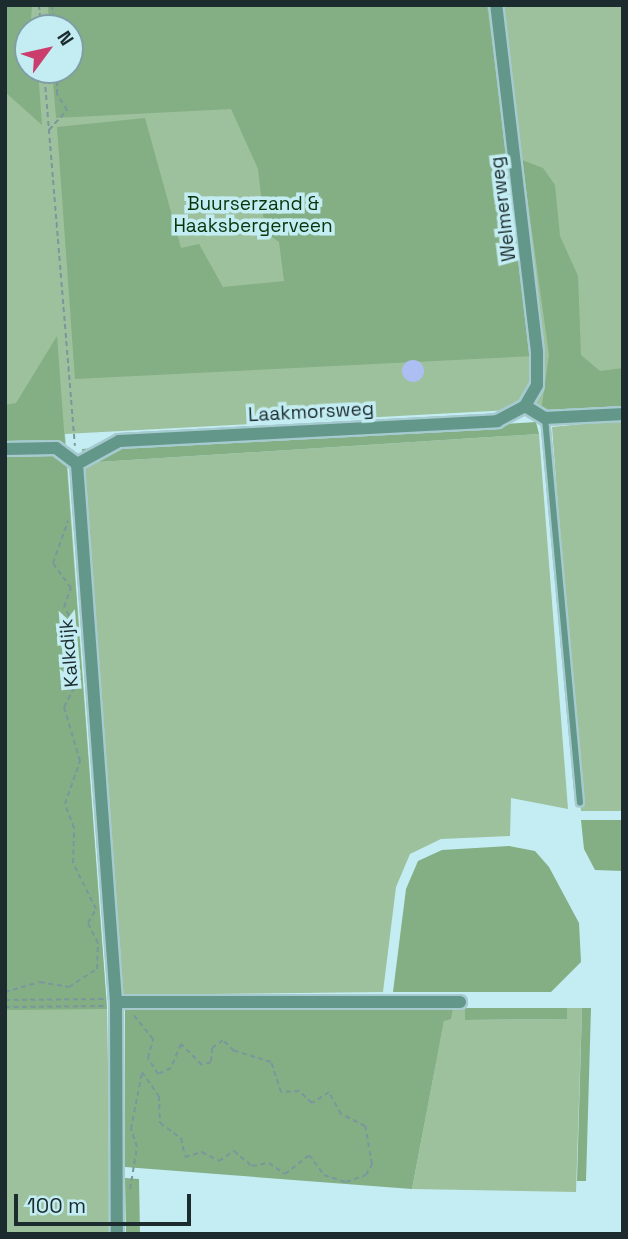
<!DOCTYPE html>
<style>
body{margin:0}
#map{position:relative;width:628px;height:1239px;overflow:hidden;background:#c3edf3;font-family:"Space Grotesk",sans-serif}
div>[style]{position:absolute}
.green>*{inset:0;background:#9dc19c}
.forest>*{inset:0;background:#84ae83}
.water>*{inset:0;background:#acbef2}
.round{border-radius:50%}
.path>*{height:2px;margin-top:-1px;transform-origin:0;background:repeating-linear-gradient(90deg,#79979c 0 5px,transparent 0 8.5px)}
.roads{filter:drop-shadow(2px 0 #a5cad0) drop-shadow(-2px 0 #a5cad0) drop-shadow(0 2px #a5cad0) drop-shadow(0 -2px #a5cad0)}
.lane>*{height:6px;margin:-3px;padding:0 3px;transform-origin:3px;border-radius:3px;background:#629789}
.street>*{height:12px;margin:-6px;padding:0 6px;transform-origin:6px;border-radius:6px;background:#629789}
span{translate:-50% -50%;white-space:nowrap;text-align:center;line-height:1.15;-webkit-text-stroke:7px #c3edf3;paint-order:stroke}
.park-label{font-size:19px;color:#07350a}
.street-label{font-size:19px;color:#1b2b2e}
.frame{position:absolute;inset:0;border:7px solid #1b2b2e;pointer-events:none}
.north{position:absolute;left:14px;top:14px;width:70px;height:70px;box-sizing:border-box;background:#c3edf3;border:2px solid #809fa4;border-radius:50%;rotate:57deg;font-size:19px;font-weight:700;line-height:28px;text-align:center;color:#1b2b2e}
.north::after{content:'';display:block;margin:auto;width:24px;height:32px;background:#ca3d6d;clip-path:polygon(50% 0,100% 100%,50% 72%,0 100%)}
.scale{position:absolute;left:14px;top:1194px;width:177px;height:32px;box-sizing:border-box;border:4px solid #1b2b2e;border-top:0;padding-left:9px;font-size:21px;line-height:24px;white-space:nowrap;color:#1b2b2e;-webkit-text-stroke:5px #c3edf3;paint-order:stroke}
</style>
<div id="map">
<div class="green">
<div style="clip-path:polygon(evenodd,5px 5px,623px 5px,623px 404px,65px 434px,107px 1009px,111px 1234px,5px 1234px,5px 5px,28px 28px,70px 28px,70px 70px,28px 70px,28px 28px)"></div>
<div style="clip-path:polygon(623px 420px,623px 811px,581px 811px,552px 427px)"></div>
<div style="clip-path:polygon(539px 434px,568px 809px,511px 798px,510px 836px,441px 839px,410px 854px,396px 887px,383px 992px,123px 995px,83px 463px)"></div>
<div style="clip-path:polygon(453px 1008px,465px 1008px,466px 1020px,567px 1019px,567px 1008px,582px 1008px,576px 1192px,412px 1189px,444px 1020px)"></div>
</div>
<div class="forest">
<div style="clip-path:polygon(5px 5px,32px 5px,28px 70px,38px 70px,42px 125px,5px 92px)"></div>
<div style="clip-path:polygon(48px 5px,487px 5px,535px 356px,75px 379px,57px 127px,145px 118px,181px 248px,199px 244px,223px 287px,284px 281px,279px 242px,265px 232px,258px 169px,231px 109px,56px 118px,52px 70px,70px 70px,70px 28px,49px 28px)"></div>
<div style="clip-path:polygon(522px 160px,543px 168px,555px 185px,560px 236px,578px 276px,581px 355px,600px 371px,623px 368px,623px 409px,541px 412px,549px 355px)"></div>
<div style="clip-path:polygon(57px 336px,107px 1009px,5px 1010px,5px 405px,16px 403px)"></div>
<div style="clip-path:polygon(536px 422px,539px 434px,83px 463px,82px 449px)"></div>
<div style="clip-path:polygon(581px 820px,623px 820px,623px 871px,595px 870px,584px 849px)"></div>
<div style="clip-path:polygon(509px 846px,535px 851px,549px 867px,579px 923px,581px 962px,551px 992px,393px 992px,406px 889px,418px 861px,442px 850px)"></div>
<div style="clip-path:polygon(453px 1008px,451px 1019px,444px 1021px,412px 1189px,125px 1167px,125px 1010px)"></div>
<div style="clip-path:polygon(465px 1008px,567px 1008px,567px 1019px,465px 1020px)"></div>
<div style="clip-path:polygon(582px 1008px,591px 1008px,586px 1181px,577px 1181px)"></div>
<div style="clip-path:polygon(125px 1178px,139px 1179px,140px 1234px,126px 1234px)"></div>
</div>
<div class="water">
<div class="round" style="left:402px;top:360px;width:22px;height:22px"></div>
</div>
<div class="path">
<div style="left:39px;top:5px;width:23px;rotate:85deg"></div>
<div style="left:52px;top:5px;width:23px;rotate:85deg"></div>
<div style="left:44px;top:70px;width:377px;rotate:85.3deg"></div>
<div style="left:49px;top:130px;width:27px;rotate:-48deg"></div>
<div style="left:67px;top:110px;width:19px;rotate:-122deg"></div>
<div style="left:57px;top:94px;width:24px;rotate:-90deg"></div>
<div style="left:5px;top:992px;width:36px;rotate:-16deg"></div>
<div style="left:40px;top:982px;width:29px;rotate:10deg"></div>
<div style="left:69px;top:987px;width:33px;rotate:-33deg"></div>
<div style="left:97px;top:969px;width:26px;rotate:-88deg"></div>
<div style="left:98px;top:943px;width:22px;rotate:-117deg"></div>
<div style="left:88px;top:923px;width:16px;rotate:-60deg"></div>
<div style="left:96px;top:909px;width:51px;rotate:-116.6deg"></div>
<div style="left:73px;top:863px;width:35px;rotate:-88deg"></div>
<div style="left:74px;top:828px;width:26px;rotate:-111deg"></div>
<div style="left:65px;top:804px;width:46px;rotate:-70.8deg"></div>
<div style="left:80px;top:761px;width:56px;rotate:-106.5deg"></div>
<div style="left:64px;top:707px;width:27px;rotate:-62deg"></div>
<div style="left:77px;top:683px;width:25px;rotate:-113deg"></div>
<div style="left:67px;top:660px;width:37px;rotate:-81deg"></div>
<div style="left:73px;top:623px;width:18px;rotate:-119deg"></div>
<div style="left:64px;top:607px;width:20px;rotate:-70deg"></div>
<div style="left:71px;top:588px;width:31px;rotate:-126deg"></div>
<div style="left:53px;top:563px;width:45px;rotate:-70.3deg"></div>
<div style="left:5px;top:1000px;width:99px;rotate:-0.6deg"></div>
<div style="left:5px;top:1007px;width:100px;rotate:-0.6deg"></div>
<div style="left:130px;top:1189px;width:43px;rotate:-80.5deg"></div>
<div style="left:137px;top:1147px;width:19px;rotate:-108deg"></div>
<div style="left:131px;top:1129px;width:58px;rotate:-79.1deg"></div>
<div style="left:142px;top:1072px;width:29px;rotate:55deg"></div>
<div style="left:159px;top:1096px;width:27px;rotate:88deg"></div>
<div style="left:160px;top:1123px;width:26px;rotate:36deg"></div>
<div style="left:181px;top:1138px;width:19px;rotate:78deg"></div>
<div style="left:185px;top:1157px;width:18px;rotate:-16deg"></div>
<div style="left:202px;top:1152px;width:19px;rotate:28deg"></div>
<div style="left:219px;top:1161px;width:18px;rotate:-34deg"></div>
<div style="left:234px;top:1151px;width:23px;rotate:40deg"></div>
<div style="left:252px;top:1166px;width:17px;rotate:-10deg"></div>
<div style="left:269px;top:1163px;width:19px;rotate:35deg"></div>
<div style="left:285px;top:1174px;width:31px;rotate:-38deg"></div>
<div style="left:309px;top:1155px;width:25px;rotate:53deg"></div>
<div style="left:324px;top:1175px;width:23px;rotate:18deg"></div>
<div style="left:346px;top:1182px;width:21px;rotate:-19deg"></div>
<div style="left:366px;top:1175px;width:13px;rotate:-61deg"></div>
<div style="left:372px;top:1164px;width:39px;rotate:-100deg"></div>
<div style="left:365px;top:1126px;width:27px;rotate:-153deg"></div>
<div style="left:341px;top:1114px;width:25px;rotate:-119deg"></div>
<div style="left:329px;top:1092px;width:20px;rotate:147deg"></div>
<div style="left:312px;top:1103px;width:18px;rotate:-137deg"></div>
<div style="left:299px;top:1091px;width:18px;rotate:177deg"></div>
<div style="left:281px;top:1092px;width:32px;rotate:-108deg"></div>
<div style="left:271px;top:1062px;width:39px;rotate:-163deg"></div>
<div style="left:234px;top:1051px;width:16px;rotate:-135deg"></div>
<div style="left:223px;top:1040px;width:14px;rotate:144deg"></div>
<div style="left:212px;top:1048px;width:14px;rotate:94deg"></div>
<div style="left:211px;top:1062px;width:9px;rotate:162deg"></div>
<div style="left:202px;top:1065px;width:30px;rotate:-135deg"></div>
<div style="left:181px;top:1044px;width:26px;rotate:113deg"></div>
<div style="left:171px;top:1068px;width:14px;rotate:155deg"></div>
<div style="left:158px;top:1074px;width:19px;rotate:-122deg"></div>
<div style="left:148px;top:1058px;width:20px;rotate:-75deg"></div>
<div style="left:153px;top:1039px;width:32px;rotate:-129deg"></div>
</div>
<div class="roads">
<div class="lane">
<div style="left:545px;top:418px;width:386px;rotate:84.8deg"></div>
</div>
<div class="street">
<div style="left:525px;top:406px;width:23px;rotate:31deg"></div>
<div style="left:545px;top:418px;width:78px;rotate:-2.9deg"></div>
<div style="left:5px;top:449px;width:51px;rotate:-1.1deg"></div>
<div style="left:56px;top:448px;width:26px;rotate:37deg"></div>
<div style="left:77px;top:464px;width:48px;rotate:-28.7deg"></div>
<div style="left:119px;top:441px;width:379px;rotate:-3deg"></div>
<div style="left:497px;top:421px;width:32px;rotate:-28deg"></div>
<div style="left:525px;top:406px;width:24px;rotate:-60deg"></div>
<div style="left:537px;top:385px;width:33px;rotate:-90deg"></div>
<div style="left:537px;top:352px;width:349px;rotate:-96.7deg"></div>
<div style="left:77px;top:464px;width:539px;rotate:85.85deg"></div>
<div style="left:116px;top:1002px;width:232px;rotate:89.8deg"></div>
<div style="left:116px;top:1002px;width:344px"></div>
</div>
</div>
<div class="park-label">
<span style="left:253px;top:215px">Buurserzand &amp;<br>Haaksbergerveen</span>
</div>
<div class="street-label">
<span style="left:503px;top:209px;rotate:-97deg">Welmerweg</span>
<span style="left:311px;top:412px;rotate:-3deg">Laakmorsweg</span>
<span style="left:69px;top:653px;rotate:-95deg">Kalkdijk</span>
</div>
<div class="frame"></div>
<div class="north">N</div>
<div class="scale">100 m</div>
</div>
